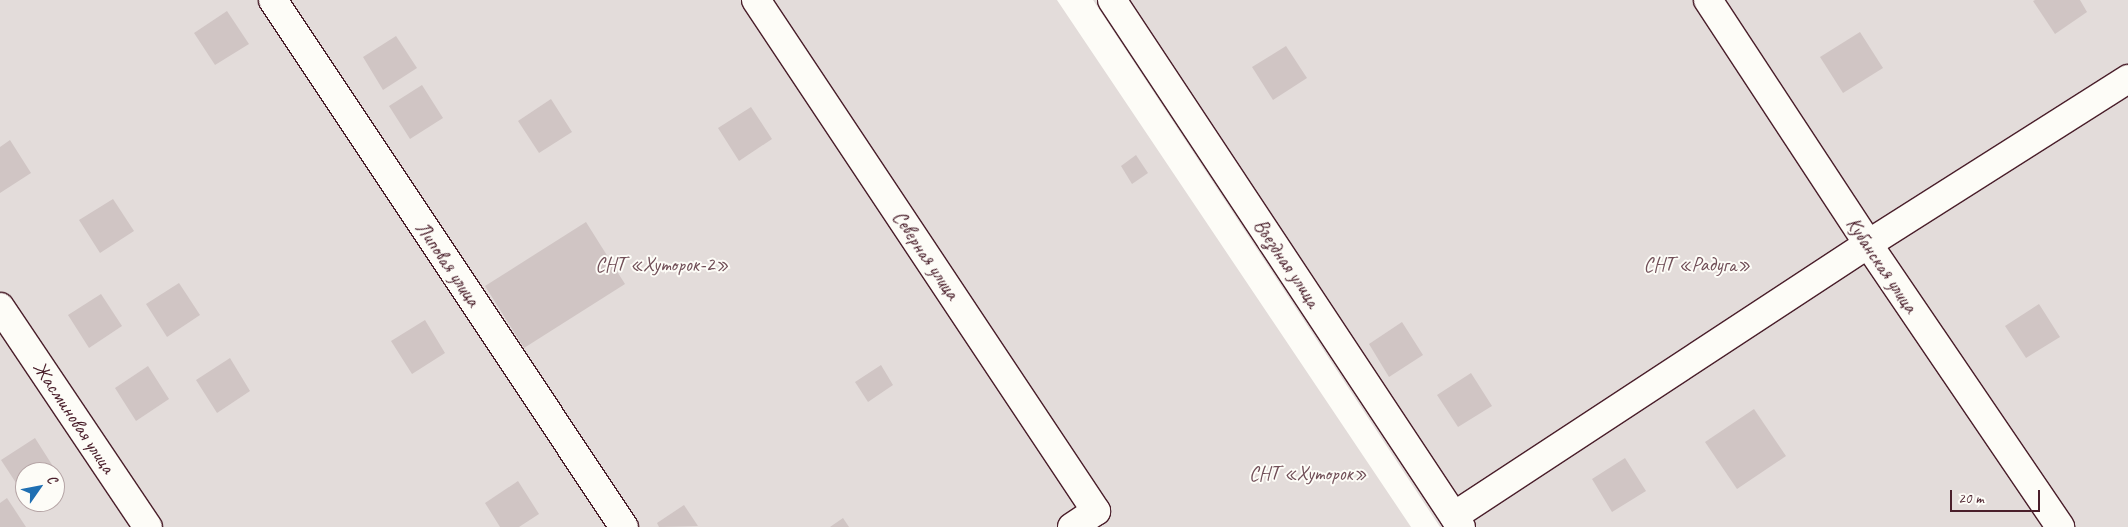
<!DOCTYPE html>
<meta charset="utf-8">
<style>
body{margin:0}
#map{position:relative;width:2128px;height:527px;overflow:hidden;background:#fdfcf7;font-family:Caveat,sans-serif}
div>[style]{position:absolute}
.green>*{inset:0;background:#e3dcda}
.building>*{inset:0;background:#d0c5c4}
.roads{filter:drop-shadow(1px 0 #4a1f2b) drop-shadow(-1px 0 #4a1f2b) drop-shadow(0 1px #4a1f2b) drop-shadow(0 -1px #4a1f2b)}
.minor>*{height:28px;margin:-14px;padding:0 14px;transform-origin:14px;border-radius:14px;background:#fdfcf7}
span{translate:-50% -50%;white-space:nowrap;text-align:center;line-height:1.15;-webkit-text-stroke:4px #fdfcf7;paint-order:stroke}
.street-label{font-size:20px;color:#4a1f2b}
.park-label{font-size:20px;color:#704e57}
.north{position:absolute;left:15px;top:462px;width:50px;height:50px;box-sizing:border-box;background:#fdfcf7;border:1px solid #b5a4a5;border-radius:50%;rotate:57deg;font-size:14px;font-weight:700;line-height:20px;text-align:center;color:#4a1f2b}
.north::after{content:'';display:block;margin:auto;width:18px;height:22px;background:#1f6fb2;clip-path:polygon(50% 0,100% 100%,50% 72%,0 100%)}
.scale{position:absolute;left:1950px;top:490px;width:90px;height:22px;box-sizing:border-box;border:2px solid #4a1f2b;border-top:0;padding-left:6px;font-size:15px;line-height:18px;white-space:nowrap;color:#4a1f2b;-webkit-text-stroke:4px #fdfcf7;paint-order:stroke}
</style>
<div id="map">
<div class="green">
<div style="clip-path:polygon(evenodd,0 0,1057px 0,1411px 527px,0 527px,0 0,25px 472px,55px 472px,55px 502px,25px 502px,25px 472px)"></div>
<div style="clip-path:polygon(1093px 0,2128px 0,2128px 527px,1440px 527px)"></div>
</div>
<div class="building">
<div style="clip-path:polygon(2035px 0,2080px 0,2087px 12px,2055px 34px,2033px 1px)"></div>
<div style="clip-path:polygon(227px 11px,249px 44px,215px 65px,194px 33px)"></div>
<div style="clip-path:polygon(1860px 32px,1883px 68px,1843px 93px,1820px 57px)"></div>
<div style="clip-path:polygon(396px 36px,417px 68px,383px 90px,363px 57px)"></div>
<div style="clip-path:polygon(1286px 46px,1307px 78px,1273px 100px,1252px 67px)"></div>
<div style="clip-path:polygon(422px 85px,443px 118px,410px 139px,389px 106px)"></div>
<div style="clip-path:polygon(551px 99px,572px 132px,539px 153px,518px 121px)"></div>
<div style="clip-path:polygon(751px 107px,772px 139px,739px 161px,718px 128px)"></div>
<div style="clip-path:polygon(10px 140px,31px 173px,0 193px,0 147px)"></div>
<div style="clip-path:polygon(1136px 155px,1148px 173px,1132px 184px,1121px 166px)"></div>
<div style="clip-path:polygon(113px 199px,134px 231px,100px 253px,79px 220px)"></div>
<div style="clip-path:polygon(586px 222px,625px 284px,524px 348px,485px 286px)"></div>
<div style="clip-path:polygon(179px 283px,200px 315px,167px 337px,146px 304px)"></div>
<div style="clip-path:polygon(101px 294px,122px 326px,89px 348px,68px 315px)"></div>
<div style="clip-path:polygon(2039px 304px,2060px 337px,2026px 358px,2005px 326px)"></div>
<div style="clip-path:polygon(425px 320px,445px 353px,412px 374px,391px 341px)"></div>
<div style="clip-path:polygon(1402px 322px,1423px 355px,1389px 377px,1369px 344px)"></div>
<div style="clip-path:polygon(230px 358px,250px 391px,217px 413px,196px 380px)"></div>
<div style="clip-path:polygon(881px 365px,893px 385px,868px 402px,855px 382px)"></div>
<div style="clip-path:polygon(148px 366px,169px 399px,136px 421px,115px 388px)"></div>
<div style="clip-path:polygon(1471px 373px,1492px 406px,1458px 427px,1437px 395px)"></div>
<div style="clip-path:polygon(1754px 409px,1786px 456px,1737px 489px,1705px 442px)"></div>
<div style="clip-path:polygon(35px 438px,56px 471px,25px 472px,25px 491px,22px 492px,1px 460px)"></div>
<div style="clip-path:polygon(1625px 458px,1646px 491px,1612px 512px,1592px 479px)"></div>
<div style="clip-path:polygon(518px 481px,539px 514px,519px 527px,500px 527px,485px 503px)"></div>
<div style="clip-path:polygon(7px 498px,26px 527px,0 527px,0 503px)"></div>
<div style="clip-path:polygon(684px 505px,698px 526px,659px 527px,657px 523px)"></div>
<div style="clip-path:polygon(843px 518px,849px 527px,830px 527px)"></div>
</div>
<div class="roads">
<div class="minor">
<div style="left:273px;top:0;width:633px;rotate:56.34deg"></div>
<div style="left:756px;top:0;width:614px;rotate:56.36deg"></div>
<div style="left:1096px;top:511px;width:29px;rotate:146deg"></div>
<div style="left:1112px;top:0;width:632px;rotate:56.49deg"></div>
<div style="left:1708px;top:0;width:292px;rotate:56.7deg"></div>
<div style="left:1868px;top:244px;width:342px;rotate:55.8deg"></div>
<div style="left:0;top:307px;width:265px;rotate:56.1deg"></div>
<div style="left:1454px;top:516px;width:495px;rotate:-33.3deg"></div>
<div style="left:1868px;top:244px;width:308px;rotate:-32.4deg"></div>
</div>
</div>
<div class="street-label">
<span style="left:926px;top:255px;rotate:56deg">Северная улица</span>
<span style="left:1287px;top:263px;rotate:56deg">Въездная улица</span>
<span style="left:448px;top:264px;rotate:56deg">Липовая улица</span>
<span style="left:1882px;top:265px;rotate:56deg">Кубанская улица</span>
<span style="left:74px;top:417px;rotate:56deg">Жасминовая улица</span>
</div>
<div class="park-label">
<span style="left:662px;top:264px">СНТ «Хуторок-2»</span>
<span style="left:1697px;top:264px">СНТ «Радуга»</span>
<span style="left:1308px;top:473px">СНТ «Хуторок»</span>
</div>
<div class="north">С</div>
<div class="scale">20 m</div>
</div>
